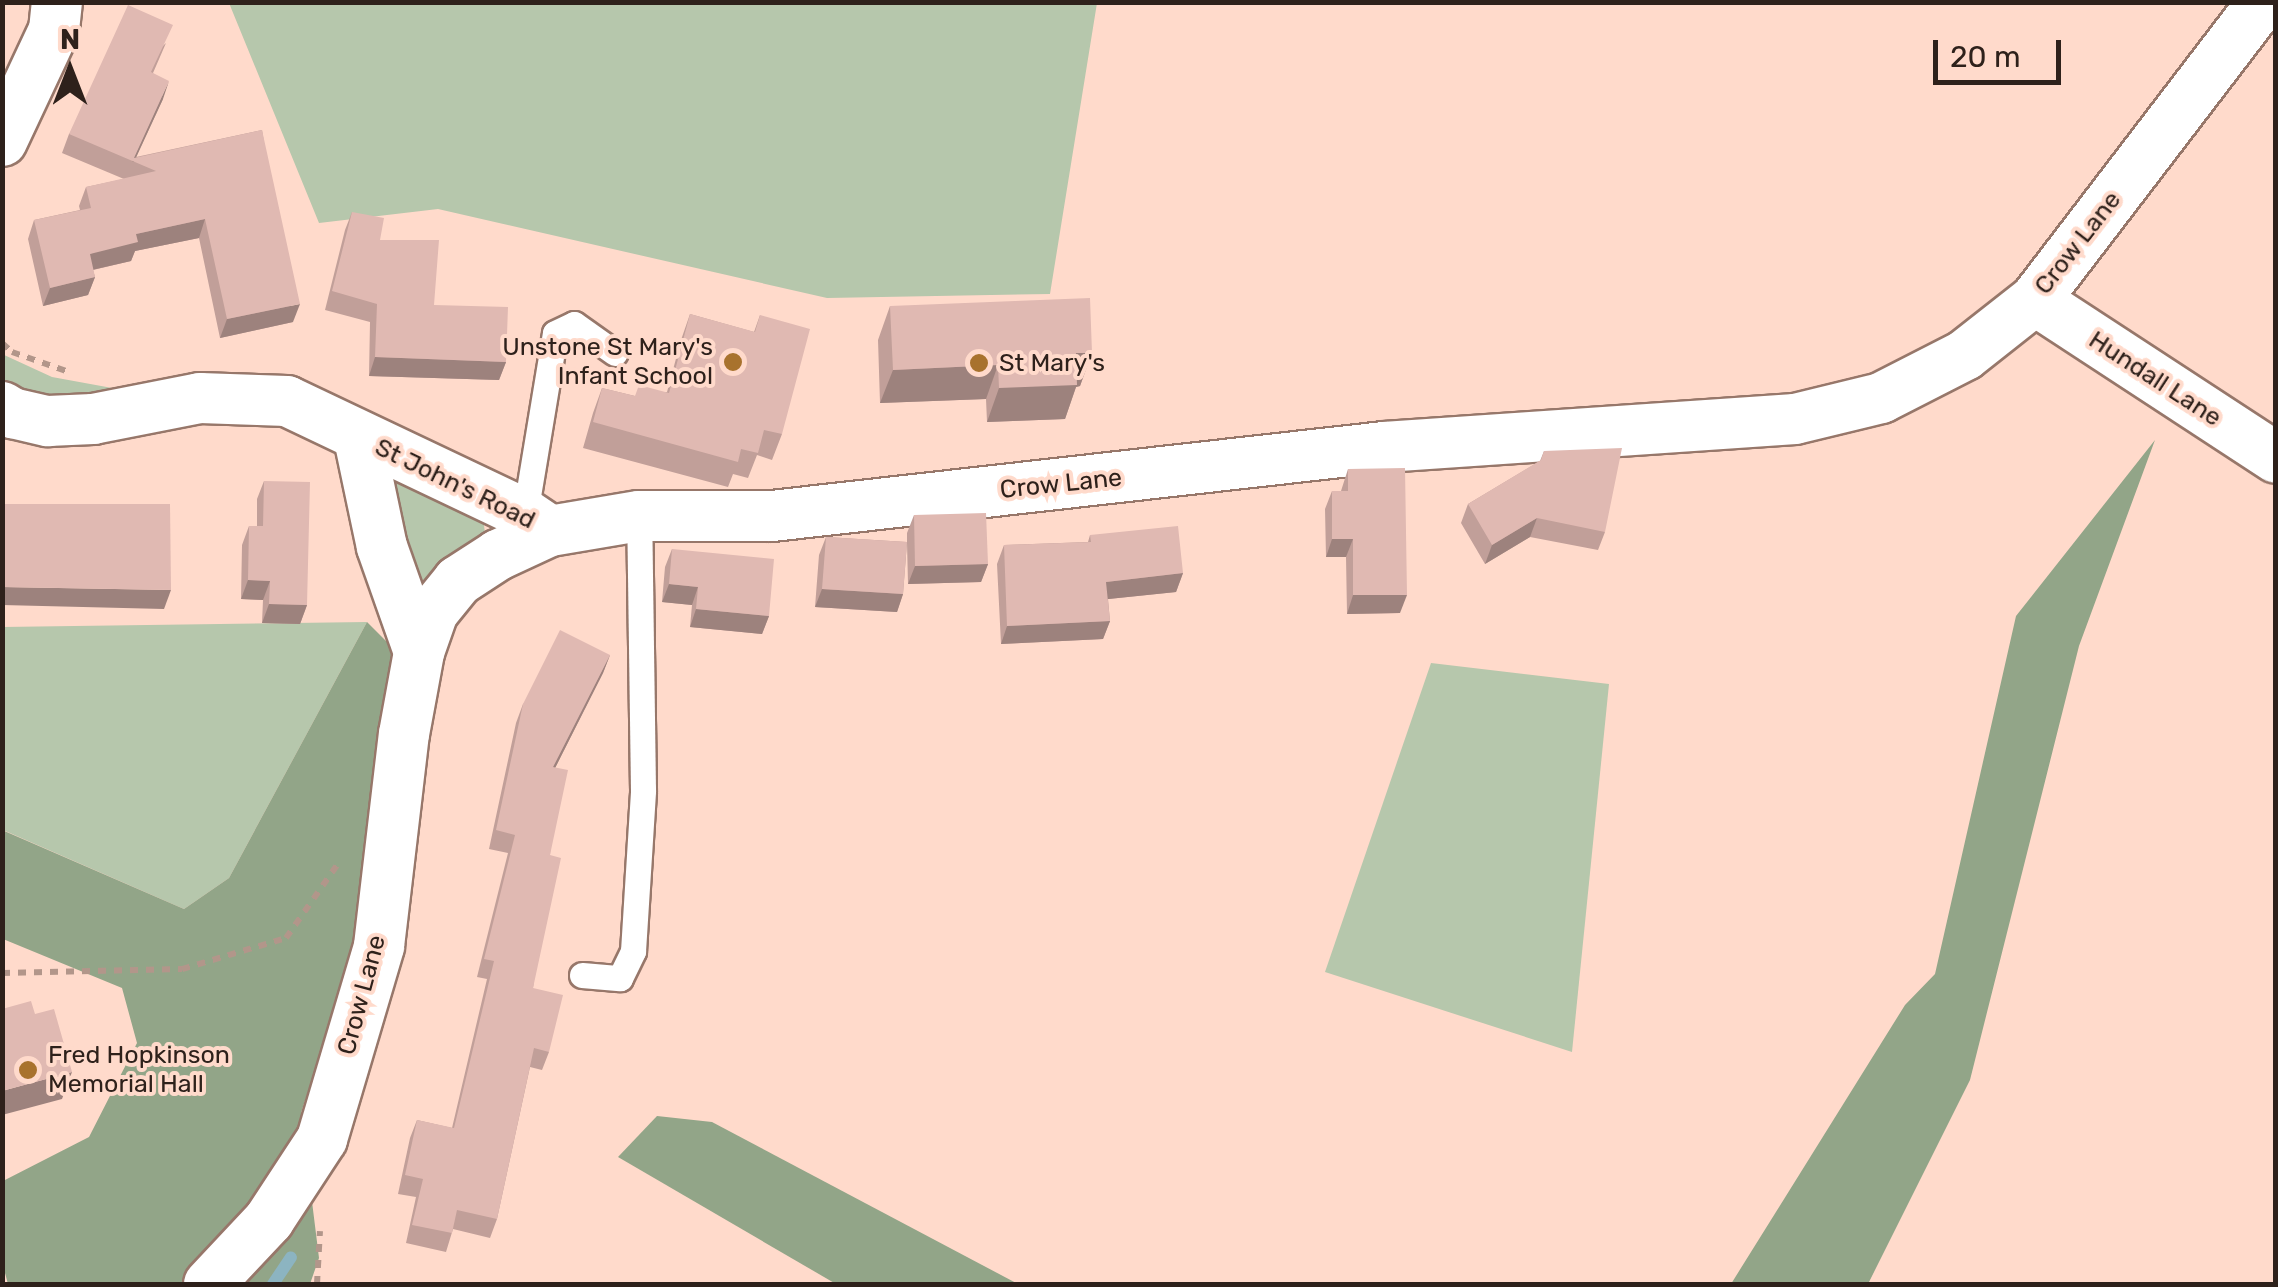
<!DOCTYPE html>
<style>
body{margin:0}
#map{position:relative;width:2278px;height:1287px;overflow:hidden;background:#ffdacb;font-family:Rubik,sans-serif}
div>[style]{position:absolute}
.green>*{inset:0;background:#b6c7ac}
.forest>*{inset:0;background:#92a588}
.stream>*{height:12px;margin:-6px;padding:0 6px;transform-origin:6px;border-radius:6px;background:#8cb4c1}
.path>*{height:6px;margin-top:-3px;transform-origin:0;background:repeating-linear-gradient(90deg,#b2968a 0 8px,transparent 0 16px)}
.roads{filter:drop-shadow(2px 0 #97776a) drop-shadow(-2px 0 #97776a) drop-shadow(0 2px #97776a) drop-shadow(0 -2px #97776a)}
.lane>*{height:25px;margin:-12.5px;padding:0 12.5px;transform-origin:12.5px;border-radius:12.5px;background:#fff}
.street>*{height:50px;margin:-25px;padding:0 25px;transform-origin:25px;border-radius:25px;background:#fff}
.wall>*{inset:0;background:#c19f99}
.shaded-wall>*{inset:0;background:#9d827d}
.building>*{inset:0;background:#e0b9b2}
.dots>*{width:28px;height:28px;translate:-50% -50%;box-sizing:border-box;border:5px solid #ffdacb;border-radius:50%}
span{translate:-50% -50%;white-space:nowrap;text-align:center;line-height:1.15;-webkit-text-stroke:8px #ffdacb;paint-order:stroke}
.street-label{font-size:25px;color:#2e211b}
.poi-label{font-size:25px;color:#2e211b}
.right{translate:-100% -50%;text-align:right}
.left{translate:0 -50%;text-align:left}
.frame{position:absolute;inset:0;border:5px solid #2e211b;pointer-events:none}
.north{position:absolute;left:20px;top:20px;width:100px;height:100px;-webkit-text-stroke:8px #ffdacb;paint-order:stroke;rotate:0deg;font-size:28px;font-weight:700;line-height:40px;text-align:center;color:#2e211b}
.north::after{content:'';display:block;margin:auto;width:35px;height:45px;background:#2e211b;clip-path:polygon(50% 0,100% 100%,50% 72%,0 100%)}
.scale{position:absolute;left:1933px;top:40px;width:128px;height:45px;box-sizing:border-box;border:5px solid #2e211b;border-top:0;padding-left:12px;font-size:30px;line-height:35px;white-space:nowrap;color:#2e211b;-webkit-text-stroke:8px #ffdacb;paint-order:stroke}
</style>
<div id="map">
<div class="green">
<div style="clip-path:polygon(229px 3px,1097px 3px,1050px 294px,827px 298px,438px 209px,319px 223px)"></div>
<div style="clip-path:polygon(2px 354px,52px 377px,134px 392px,52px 403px,3px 388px)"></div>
<div style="clip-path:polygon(400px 481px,483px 518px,485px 533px,446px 559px,423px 586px,407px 587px,387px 486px)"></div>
<div style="clip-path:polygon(367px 622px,229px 878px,184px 909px,3px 830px,2px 627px)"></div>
<div style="clip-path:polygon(1431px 663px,1609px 684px,1572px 1052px,1325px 972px)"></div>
</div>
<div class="forest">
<div style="clip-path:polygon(2155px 440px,2079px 646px,1970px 1080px,1868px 1284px,1731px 1284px,1905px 1005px,1935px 974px,2016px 616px)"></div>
<div style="clip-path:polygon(367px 622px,395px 650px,358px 936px,301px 1113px,319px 1258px,310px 1284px,8px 1284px,2px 1262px,3px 1181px,89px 1137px,137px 1043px,122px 988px,3px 939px,2px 830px,184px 909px,229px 878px)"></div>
<div style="clip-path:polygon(657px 1116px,712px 1122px,1018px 1284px,836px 1284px,618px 1157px)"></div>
</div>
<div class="stream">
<div style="left:273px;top:1284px;width:32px;rotate:-56deg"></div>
</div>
<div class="path">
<div style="left:2px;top:343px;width:13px;rotate:42deg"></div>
<div style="left:12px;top:352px;width:60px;rotate:19.3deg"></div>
<div style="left:2px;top:973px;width:180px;rotate:-1.3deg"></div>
<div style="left:182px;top:969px;width:109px;rotate:-16.6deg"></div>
<div style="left:286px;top:938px;width:94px;rotate:-55deg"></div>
<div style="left:317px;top:1284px;width:53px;rotate:-86.8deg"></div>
</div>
<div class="roads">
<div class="lane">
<div style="left:525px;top:514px;width:183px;rotate:-80.6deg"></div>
<div style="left:555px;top:333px;width:21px;rotate:-25deg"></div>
<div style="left:574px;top:324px;width:50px;rotate:35.3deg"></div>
<div style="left:582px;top:975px;width:38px;rotate:5deg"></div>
<div style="left:620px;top:978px;width:30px;rotate:-64deg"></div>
<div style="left:633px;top:951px;width:161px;rotate:-86.4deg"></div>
<div style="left:643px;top:790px;width:274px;rotate:-90.8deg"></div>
</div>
<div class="street">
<div style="left:2px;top:141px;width:123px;rotate:-64.9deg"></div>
<div style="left:54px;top:30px;width:28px;rotate:-84deg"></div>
<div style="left:2035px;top:300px;width:288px;rotate:33.2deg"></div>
<div style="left:2px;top:407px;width:12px;rotate:31deg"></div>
<div style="left:12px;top:413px;width:37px;rotate:13deg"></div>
<div style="left:48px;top:421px;width:45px;rotate:-2.5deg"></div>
<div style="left:93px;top:419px;width:109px;rotate:-11.1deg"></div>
<div style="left:200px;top:398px;width:87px;rotate:2deg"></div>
<div style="left:287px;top:401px;width:263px;rotate:25.4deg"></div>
<div style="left:525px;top:514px;width:30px;rotate:34deg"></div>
<div style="left:359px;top:438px;width:111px;rotate:78.1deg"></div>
<div style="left:382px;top:547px;width:111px;rotate:70.6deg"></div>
<div style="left:209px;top:1284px;width:88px;rotate:-46.8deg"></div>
<div style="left:269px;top:1220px;width:97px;rotate:-56.8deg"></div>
<div style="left:322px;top:1139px;width:201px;rotate:-73.5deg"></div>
<div style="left:379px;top:946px;width:213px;rotate:-83.3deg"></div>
<div style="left:404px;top:734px;width:83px;rotate:-79.6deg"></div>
<div style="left:419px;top:652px;width:42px;rotate:-70.7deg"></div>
<div style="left:433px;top:612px;width:40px;rotate:-51deg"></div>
<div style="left:458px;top:581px;width:48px;rotate:-33deg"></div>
<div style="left:498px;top:555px;width:57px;rotate:-24.8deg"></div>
<div style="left:550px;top:531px;width:90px;rotate:-9.6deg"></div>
<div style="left:639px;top:516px;width:133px"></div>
<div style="left:772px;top:516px;width:616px;rotate:-6.43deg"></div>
<div style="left:1384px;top:447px;width:412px;rotate:-3.9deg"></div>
<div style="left:1795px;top:419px;width:89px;rotate:-13.7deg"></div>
<div style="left:1881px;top:398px;width:94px;rotate:-27.1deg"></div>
<div style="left:1965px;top:355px;width:89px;rotate:-38.2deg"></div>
<div style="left:2035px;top:300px;width:375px;rotate:-52.6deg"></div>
</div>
</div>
<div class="wall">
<div style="clip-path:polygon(166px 43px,153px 73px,163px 99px,136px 157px,262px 130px,293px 322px,220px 338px,199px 238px,135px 251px,131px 261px,93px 270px,95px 277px,88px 295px,43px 306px,28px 239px,34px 220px,80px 210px,79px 206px,86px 187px,124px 179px,62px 153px,69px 134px)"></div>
<div style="clip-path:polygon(352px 212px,380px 240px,434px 305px,506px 362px,499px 380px,369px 376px,370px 322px,325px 310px,345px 230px)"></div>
<div style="clip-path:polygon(890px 306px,1092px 353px,1080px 386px,1076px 387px,1065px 419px,987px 422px,986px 399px,880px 403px,878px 340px)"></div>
<div style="clip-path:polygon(690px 314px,754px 332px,760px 315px,782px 434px,772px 460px,757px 455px,748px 478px,733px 474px,728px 487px,583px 448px,593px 413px,602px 388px,635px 396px,667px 392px,681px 340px)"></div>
<div style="clip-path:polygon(1544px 451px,1605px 532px,1598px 550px,1530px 537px,1485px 564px,1461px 523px,1468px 504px,1540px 461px)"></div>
<div style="clip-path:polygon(1348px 469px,1400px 613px,1347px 614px,1346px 557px,1326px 557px,1325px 509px,1332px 491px,1341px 491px)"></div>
<div style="clip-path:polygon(264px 481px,307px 605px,300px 624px,262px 623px,263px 600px,241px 599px,242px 545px,249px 526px,257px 526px,257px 499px)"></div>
<div style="clip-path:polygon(914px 515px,988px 564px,981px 582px,908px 584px,907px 543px,903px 594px,897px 612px,815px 607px,819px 555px,826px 537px,907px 542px,907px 533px)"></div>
<div style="clip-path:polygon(1090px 535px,1183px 573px,1176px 592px,1108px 599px,1110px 621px,1103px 639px,1001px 644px,997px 564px,1004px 545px,1088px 542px)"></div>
<div style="clip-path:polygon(672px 549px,769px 616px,762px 634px,690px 627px,692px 605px,662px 602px,665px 567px)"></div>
<div style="clip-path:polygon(610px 655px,603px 673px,555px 768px,550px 855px,533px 988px,549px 1052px,542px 1070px,530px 1067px,497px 1219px,490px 1238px,453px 1229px,446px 1252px,406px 1243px,416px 1197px,398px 1194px,410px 1138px,417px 1120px,452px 1128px,487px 979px,477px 977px,508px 853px,489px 849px,516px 723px,523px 704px)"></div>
</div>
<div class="shaded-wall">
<div style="clip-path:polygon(169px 81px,163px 99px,134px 162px,132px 161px)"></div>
<div style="clip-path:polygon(205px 219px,199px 238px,135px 251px,131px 261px,83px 272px,90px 254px,136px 234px)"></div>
<div style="clip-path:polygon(95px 277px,88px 295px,43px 306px,50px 288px)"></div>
<div style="clip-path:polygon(300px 304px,293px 322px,220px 338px,227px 319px)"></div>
<div style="clip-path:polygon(1076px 353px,1092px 353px,1080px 386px,1076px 387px,1065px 419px,987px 422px,999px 388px)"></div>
<div style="clip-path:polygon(375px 357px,506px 362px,499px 380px,369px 376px)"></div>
<div style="clip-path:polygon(998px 365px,986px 399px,880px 403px,893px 370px)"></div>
<div style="clip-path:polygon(1537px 518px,1530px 537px,1485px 564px,1492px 545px)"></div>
<div style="clip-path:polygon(1332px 539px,1353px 539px,1346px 557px,1326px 557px)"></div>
<div style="clip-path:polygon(988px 564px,981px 582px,908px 584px,915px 566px)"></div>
<div style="clip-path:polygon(1183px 573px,1176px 592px,1099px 600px,1106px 582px)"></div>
<div style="clip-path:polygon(248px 580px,270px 581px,263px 600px,241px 599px)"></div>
<div style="clip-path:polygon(669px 584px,698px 587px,692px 605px,662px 602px)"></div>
<div style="clip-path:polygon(2px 587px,171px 590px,164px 609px,2px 605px)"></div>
<div style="clip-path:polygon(822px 589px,903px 594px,897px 612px,815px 607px)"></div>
<div style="clip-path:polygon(1353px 595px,1407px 595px,1400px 613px,1347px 614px)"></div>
<div style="clip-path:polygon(269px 604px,307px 605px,300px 624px,262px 623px)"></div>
<div style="clip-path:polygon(696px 609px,769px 616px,762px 634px,690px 627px)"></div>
<div style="clip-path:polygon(1110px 621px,1103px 639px,1001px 644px,1007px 626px)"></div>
<div style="clip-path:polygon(610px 655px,603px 673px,546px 786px,553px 767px)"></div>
<div style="clip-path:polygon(72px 1072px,62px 1099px,2px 1115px,2px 1091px)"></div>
</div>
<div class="building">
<div style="clip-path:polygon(128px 5px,173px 25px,151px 72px,169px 81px,134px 158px,262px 130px,300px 304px,227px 319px,205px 219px,136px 234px,138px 242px,90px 254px,95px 277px,50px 288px,34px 220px,91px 208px,86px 187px,156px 171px,69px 134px)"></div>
<div style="clip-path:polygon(352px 212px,384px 218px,380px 240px,439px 240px,434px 305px,508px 307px,506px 362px,375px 357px,377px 304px,332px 291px)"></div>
<div style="clip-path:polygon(1090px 298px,1092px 353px,1076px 353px,1077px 385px,999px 388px,998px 365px,893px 370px,890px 306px)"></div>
<div style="clip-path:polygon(690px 314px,755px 332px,760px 315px,810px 329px,782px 434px,764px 430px,758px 453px,741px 449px,738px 462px,593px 422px,602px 388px,635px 396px,639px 385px,669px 393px)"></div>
<div style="clip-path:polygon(1622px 448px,1605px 532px,1537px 518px,1492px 545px,1468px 504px,1541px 460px,1544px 451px)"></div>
<div style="clip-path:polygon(1405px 468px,1407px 595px,1353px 595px,1353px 539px,1332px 539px,1332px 491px,1348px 491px,1348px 469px)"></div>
<div style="clip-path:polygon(264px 481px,310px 482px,307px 605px,269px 604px,270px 581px,248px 580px,249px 526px,263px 526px)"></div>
<div style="clip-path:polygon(2px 504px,170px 504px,171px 590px,2px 587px)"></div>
<div style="clip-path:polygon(986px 513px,988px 564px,915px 566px,914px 515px)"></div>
<div style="clip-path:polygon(1178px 526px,1183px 573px,1106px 582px,1110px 621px,1007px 626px,1004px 545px,1091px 542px,1090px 535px)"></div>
<div style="clip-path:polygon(826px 537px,907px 542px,903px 594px,822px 589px)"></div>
<div style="clip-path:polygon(672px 549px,774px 559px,769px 616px,696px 609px,698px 587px,669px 584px)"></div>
<div style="clip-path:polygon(560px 630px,610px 655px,553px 767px,568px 770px,550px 855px,561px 858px,533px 988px,563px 995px,549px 1052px,534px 1048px,497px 1219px,457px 1210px,452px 1233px,412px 1225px,423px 1179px,405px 1175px,417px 1120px,454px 1128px,494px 961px,484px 959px,515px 835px,496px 830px,523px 704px)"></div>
<div style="clip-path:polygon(31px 1001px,35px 1014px,54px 1009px,72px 1072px,2px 1091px,2px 1009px)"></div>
</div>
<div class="dots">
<div style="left:733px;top:362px;background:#a8722d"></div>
<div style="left:979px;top:363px;background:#a8722d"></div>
<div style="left:28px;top:1070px;background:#a8722d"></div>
</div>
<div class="street-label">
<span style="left:2078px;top:243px;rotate:-52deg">Crow Lane</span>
<span style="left:2155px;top:379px;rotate:33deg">Hundall Lane</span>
<span style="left:455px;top:484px;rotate:26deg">St John's Road</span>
<span style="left:1061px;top:484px;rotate:-6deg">Crow Lane</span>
<span style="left:362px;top:995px;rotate:-75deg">Crow Lane</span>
</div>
<div class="poi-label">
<span class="right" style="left:713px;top:362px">Unstone St Mary's<br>Infant School</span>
<span class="left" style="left:999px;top:363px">St Mary's</span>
<span class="left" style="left:48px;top:1070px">Fred Hopkinson<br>Memorial Hall</span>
</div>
<div class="frame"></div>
<div class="north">N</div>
<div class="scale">20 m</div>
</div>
